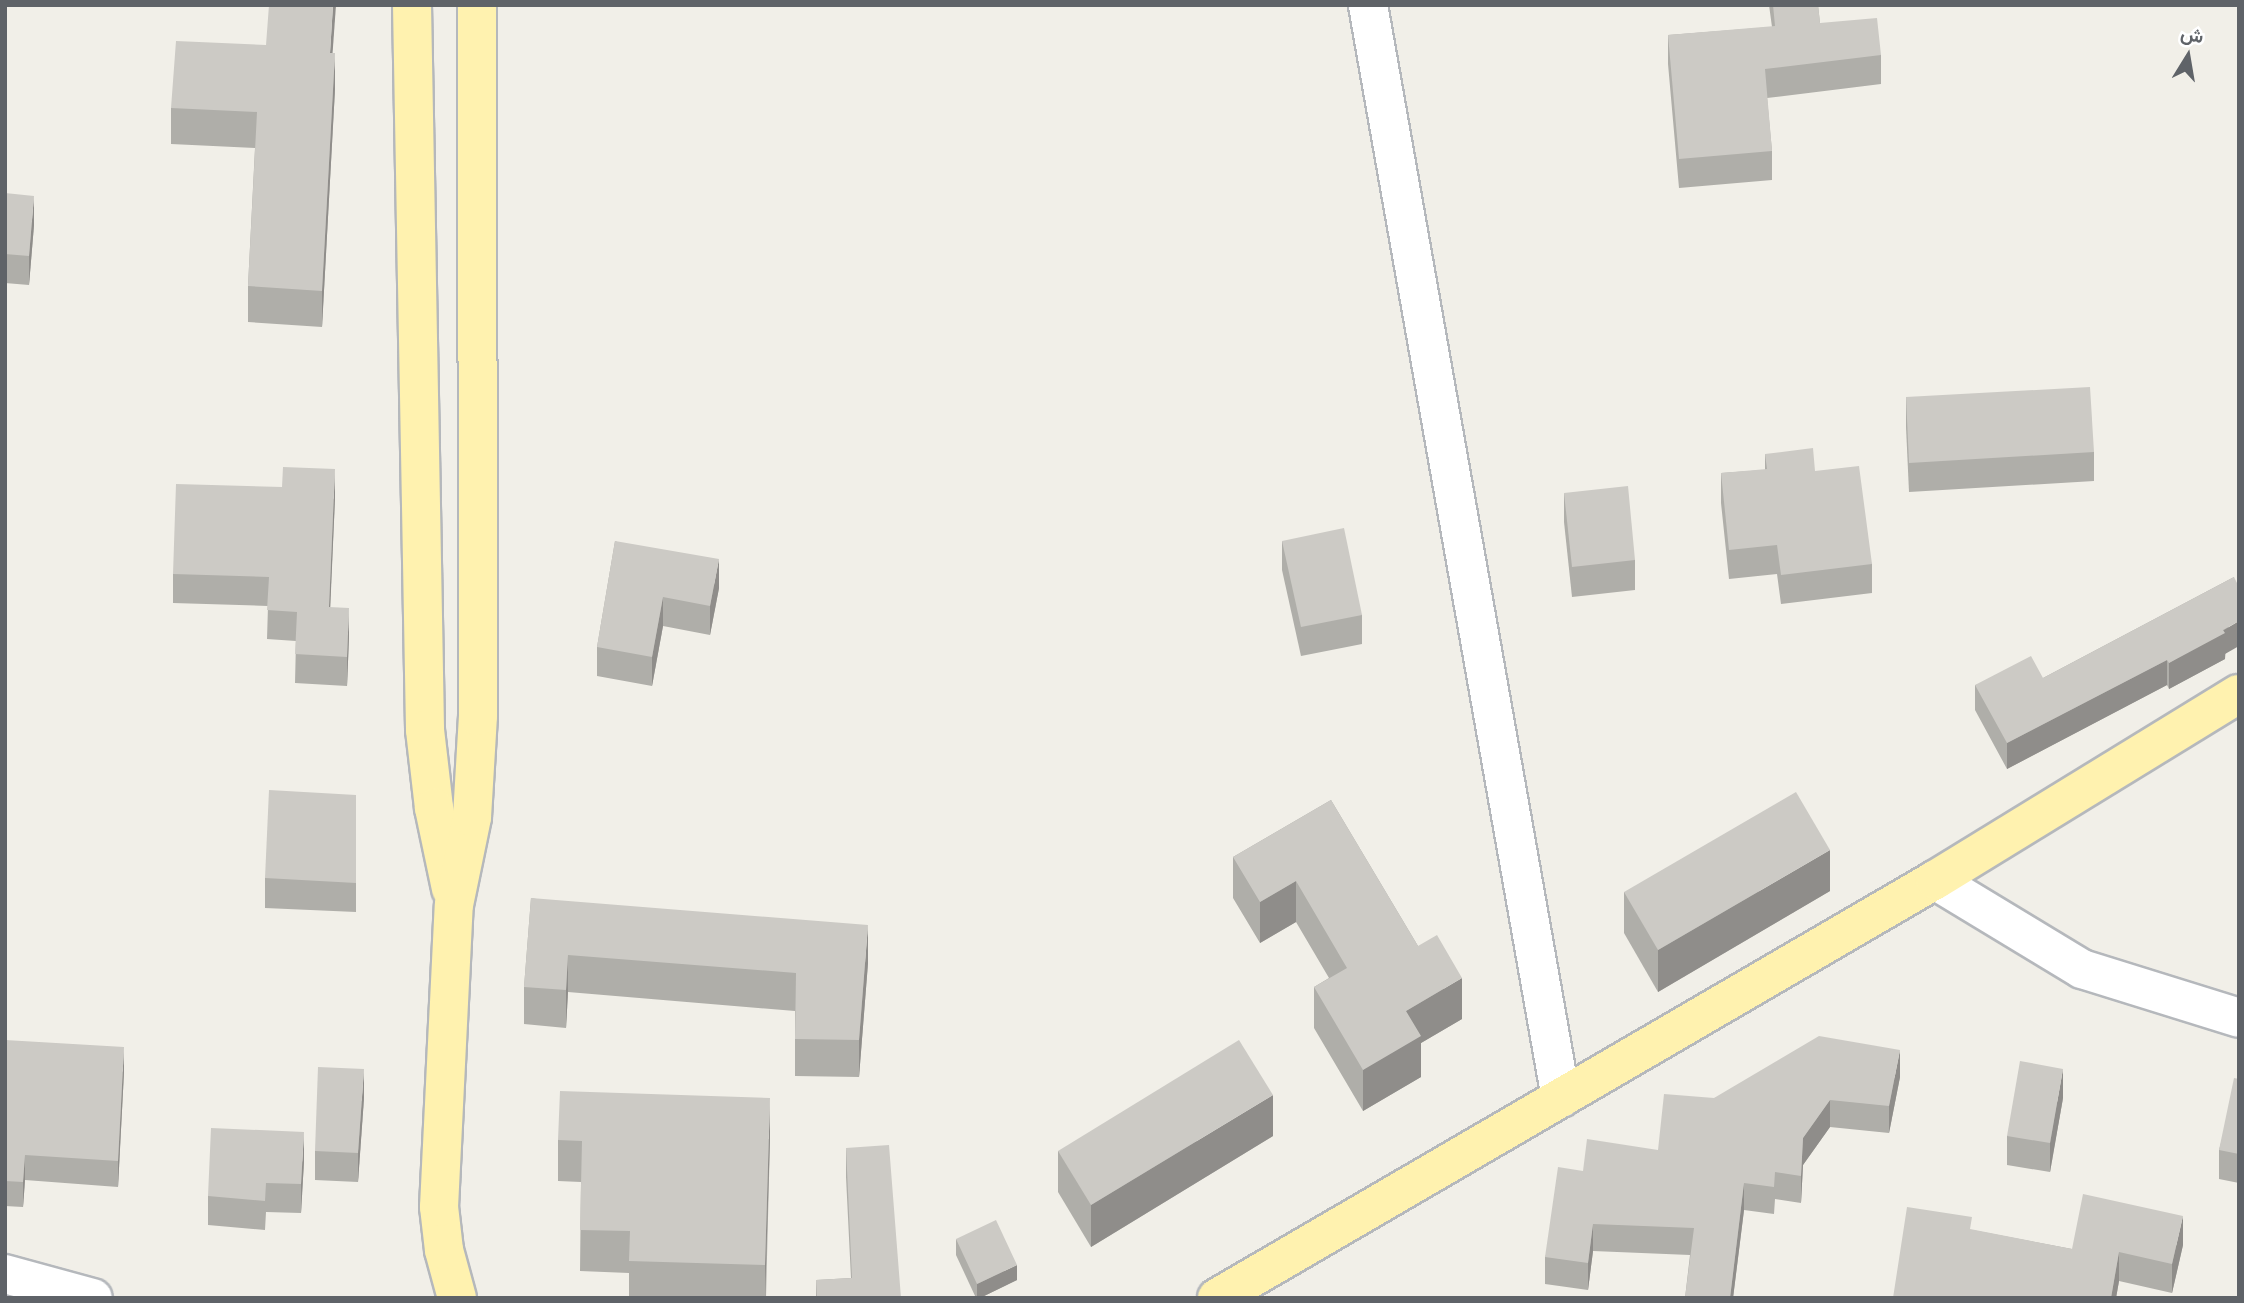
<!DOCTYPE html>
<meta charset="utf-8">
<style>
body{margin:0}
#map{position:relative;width:2244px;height:1303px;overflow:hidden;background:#f1efe8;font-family:"DM Sans",Vazirmatn,sans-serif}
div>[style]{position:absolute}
.roads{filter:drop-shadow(2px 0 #b5b8bc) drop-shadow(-2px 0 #b5b8bc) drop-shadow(0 2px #b5b8bc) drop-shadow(0 -2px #b5b8bc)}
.minor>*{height:38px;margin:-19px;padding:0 19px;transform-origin:19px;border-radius:19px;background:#fff}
.major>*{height:38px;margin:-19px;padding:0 19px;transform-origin:19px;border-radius:19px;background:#fff2af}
.wall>*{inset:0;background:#afaea9}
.shaded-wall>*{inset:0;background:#8f8d8a}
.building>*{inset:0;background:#cccac5}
span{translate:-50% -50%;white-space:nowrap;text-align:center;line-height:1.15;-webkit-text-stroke:7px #fff;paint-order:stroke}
.frame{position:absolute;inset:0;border:7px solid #5f6368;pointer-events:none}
.north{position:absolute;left:2153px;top:21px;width:70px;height:70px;-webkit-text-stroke:5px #fff;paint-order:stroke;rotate:11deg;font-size:19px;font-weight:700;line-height:28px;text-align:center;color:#5f6368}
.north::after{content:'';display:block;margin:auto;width:24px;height:32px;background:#5f6368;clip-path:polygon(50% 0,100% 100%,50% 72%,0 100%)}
</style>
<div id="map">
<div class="roads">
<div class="minor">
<div style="left:1368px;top:5px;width:1110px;rotate:79.99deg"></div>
<div style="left:1935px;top:880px;width:172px;rotate:31.2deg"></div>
<div style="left:2082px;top:969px;width:164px;rotate:17.3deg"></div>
<div style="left:5px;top:1274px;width:91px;rotate:15.3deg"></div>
</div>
<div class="major">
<div style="left:412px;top:5px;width:725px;rotate:88.97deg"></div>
<div style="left:425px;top:730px;width:79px;rotate:83.4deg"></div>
<div style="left:434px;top:808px;width:83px;rotate:78.1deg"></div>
<div style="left:457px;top:1298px;width:50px;rotate:-105.2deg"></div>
<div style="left:444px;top:1250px;width:43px;rotate:-96.6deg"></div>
<div style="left:439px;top:1207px;width:302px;rotate:-87.2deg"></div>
<div style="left:454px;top:905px;width:90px;rotate:-78.4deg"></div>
<div style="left:472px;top:817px;width:101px;rotate:-86.6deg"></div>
<div style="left:478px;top:716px;width:711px;rotate:-90.08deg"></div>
<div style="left:1217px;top:1298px;width:831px;rotate:-30.21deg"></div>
<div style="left:1935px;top:880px;width:356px;rotate:-31.5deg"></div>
</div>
</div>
<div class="wall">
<div style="clip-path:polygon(1769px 5px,1818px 5px,1820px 23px,1881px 55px,1881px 84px,1767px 98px,1772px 151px,1772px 180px,1679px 188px,1668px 64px,1668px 35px,1772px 27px)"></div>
<div style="clip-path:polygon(333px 53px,335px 89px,322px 327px,248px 322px,248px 286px,255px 148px,171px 144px,171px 108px)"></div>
<div style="clip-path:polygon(5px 193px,34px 225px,29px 285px,5px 283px)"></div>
<div style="clip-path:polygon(1906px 397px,2094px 452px,2094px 481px,1909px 492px,1906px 427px)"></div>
<div style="clip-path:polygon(1765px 454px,1815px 471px,1872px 564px,1872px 593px,1781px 604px,1777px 574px,1729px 579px,1721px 503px,1721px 473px,1765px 470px)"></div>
<div style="clip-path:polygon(1564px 493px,1635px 560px,1635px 590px,1572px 597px,1564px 522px)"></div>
<div style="clip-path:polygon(335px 498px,330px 607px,349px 637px,347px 686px,295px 683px,296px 641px,267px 639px,268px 606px,173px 603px,173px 574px)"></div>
<div style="clip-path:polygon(615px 541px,719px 588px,710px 635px,663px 626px,652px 686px,597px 676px,597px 647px)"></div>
<div style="clip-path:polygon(1282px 541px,1362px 615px,1362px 644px,1301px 656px,1282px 570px)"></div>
<div style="clip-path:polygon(2234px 577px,2225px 659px,2169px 689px,2167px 685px,2007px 769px,1975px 710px,1975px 685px,2043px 678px)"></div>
<div style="clip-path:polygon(356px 795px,356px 912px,265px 908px,265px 878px)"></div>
<div style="clip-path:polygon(1331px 800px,1418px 946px,1462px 1019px,1421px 1043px,1421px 1077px,1363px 1111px,1314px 1028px,1314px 987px,1329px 978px,1296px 922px,1260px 943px,1233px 898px,1233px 857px)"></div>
<div style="clip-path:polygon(1830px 891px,1658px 992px,1624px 933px,1624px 892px)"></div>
<div style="clip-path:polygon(531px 898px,868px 963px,859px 1077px,795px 1076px,795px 1011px,568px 992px,566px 1028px,524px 1024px,524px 987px)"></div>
<div style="clip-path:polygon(5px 1040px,124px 1072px,118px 1187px,25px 1180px,23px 1207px,5px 1206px)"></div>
<div style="clip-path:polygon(1900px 1077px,1889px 1133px,1830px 1127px,1803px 1165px,1801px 1203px,1775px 1199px,1774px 1214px,1744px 1210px,1733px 1298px,1685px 1298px,1690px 1255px,1593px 1251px,1588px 1290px,1545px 1284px,1545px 1257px,1583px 1171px,1658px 1150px,1714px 1098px)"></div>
<div style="clip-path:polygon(2239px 1079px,2239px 1183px,2219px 1179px,2219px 1150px)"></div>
<div style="clip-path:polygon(364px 1098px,358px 1182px,315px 1180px,315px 1151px)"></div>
<div style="clip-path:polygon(2063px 1098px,2050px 1172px,2007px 1165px,2007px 1136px)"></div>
<div style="clip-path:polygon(1273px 1136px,1091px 1247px,1058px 1192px,1058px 1151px)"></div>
<div style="clip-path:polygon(770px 1139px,766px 1298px,629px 1298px,629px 1273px,580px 1271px,581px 1182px,558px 1181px,558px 1140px)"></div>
<div style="clip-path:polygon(846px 1148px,901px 1298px,816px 1298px,816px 1280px,851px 1278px,846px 1177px)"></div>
<div style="clip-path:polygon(304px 1161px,301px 1213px,266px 1212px,265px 1230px,208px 1225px,208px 1196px)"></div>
<div style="clip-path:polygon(1972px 1230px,2072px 1249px,2183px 1245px,2172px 1293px,2119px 1281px,2116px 1298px,1893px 1298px)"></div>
<div style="clip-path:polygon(956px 1239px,1017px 1280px,980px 1298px,976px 1298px,956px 1255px)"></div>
</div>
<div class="shaded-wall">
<div style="clip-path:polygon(333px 5px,336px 5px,330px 89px,330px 53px)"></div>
<div style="clip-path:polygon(335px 53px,335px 89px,322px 327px,322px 291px)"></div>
<div style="clip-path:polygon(34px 196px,34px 225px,29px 285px,29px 256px)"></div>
<div style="clip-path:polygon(335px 469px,335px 498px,329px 636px,329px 607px)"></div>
<div style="clip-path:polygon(719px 559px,719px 588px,710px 635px,710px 606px)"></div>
<div style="clip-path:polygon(663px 597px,663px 626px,652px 686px,652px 657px)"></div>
<div style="clip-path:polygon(349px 608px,349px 637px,347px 686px,347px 657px)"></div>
<div style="clip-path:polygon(2239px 621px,2239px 646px,2225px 654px,2225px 659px,2169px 689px,2169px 663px)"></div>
<div style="clip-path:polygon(2167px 660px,2167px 685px,2007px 769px,2007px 743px)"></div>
<div style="clip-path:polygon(1830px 850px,1830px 891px,1658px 992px,1658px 950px)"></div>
<div style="clip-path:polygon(1296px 881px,1296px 922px,1260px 943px,1260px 902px)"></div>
<div style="clip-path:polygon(868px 925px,868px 963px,859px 1077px,859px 1040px)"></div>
<div style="clip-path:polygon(568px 955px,568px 992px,566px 1028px,566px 990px)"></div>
<div style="clip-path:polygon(1462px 978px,1462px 1019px,1421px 1043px,1421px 1077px,1363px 1111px,1363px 1070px,1406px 1011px)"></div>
<div style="clip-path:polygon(124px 1047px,124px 1072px,118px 1187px,118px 1161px)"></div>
<div style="clip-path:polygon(1900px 1050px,1900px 1077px,1889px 1133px,1889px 1106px)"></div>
<div style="clip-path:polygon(364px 1069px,364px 1098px,358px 1182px,358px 1153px)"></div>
<div style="clip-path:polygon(2063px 1069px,2063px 1098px,2050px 1172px,2050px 1143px)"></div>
<div style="clip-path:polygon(1273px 1095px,1273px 1136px,1091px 1247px,1091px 1205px)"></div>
<div style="clip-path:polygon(770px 1098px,770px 1139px,765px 1298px,765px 1265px)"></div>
<div style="clip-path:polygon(1830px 1100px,1830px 1127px,1803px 1165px,1801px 1203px,1801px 1176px,1803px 1138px)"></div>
<div style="clip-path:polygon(304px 1132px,304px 1161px,301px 1213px,301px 1184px)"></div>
<div style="clip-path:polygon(25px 1155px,25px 1180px,23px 1207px,23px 1182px)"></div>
<div style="clip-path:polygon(1744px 1183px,1744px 1210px,1733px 1298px,1730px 1298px)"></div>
<div style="clip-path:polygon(2183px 1216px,2183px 1245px,2172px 1293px,2172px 1264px)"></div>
<div style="clip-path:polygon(1593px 1224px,1593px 1251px,1588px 1290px,1588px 1263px)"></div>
<div style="clip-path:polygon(2119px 1252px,2119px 1281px,2116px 1298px,2111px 1298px)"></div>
<div style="clip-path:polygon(1017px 1265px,1017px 1280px,980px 1298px,977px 1298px,977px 1284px)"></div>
</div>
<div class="building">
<div style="clip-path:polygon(269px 5px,333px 5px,330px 53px,335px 53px,322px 291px,248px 286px,257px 112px,171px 108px,176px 41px,266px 45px)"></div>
<div style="clip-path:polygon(1773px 5px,1818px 5px,1820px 23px,1877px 18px,1881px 55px,1765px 69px,1772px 151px,1679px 159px,1668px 35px,1775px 26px)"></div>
<div style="clip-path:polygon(5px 193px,34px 196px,29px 256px,5px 254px)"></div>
<div style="clip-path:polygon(2090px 387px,2094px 452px,1909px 463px,1906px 397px)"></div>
<div style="clip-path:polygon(1813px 448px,1815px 471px,1859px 466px,1872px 564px,1781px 575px,1777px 545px,1729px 550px,1721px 473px,1767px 469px,1765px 454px)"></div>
<div style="clip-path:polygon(283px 467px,335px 469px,329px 607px,349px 608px,347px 657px,295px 654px,297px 612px,267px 610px,269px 577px,173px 574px,176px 484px,282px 487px)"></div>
<div style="clip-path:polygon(1628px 486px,1635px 560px,1572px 567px,1564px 493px)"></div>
<div style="clip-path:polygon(1344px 528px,1362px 615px,1301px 627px,1282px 541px)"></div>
<div style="clip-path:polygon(615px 541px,719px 559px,710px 606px,663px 597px,652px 657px,597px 647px)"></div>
<div style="clip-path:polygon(2234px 577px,2239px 587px,2239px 621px,2223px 630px,2225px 633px,2169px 663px,2167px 660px,2007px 743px,1975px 685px,2031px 656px,2043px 678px)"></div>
<div style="clip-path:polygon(269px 790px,356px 795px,356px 883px,265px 878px)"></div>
<div style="clip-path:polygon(1796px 792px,1830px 850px,1658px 950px,1624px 892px)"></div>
<div style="clip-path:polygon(1331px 800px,1418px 946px,1437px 935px,1462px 978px,1406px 1011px,1421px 1036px,1363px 1070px,1314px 987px,1347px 968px,1296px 881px,1260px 902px,1233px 857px)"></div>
<div style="clip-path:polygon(531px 898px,868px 925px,859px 1040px,795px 1039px,796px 973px,568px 955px,566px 990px,524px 987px)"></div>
<div style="clip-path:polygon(1819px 1036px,1900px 1050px,1889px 1106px,1830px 1100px,1803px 1138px,1801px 1176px,1775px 1172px,1774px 1187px,1744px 1183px,1730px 1298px,1685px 1298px,1694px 1228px,1593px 1224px,1588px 1263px,1545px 1257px,1558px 1167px,1583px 1171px,1587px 1139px,1658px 1150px,1664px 1094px,1714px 1098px)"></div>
<div style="clip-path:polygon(5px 1040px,124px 1047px,118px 1161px,25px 1155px,23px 1182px,5px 1181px)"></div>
<div style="clip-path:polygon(1239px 1040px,1273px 1095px,1091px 1205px,1058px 1151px)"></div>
<div style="clip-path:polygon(2020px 1061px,2063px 1069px,2050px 1143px,2007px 1136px)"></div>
<div style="clip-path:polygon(318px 1067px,364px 1069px,358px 1153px,315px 1151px)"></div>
<div style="clip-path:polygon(2234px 1078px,2239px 1079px,2239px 1154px,2219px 1150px)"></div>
<div style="clip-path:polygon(560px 1091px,770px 1098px,765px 1265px,629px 1261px,630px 1231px,580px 1230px,582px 1141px,558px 1140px)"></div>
<div style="clip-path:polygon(211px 1128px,304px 1132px,301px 1184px,266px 1183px,265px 1201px,208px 1196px)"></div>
<div style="clip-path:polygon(889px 1145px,901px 1298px,817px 1298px,816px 1280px,852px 1278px,846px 1148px)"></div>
<div style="clip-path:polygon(2083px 1194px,2183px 1216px,2172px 1264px,2119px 1252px,2111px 1298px,1893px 1298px,1907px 1207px,1972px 1217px,1970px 1229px,2072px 1249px)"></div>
<div style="clip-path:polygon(996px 1220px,1017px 1265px,977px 1284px,956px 1239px)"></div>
</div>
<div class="frame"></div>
<div class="north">ش</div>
</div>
